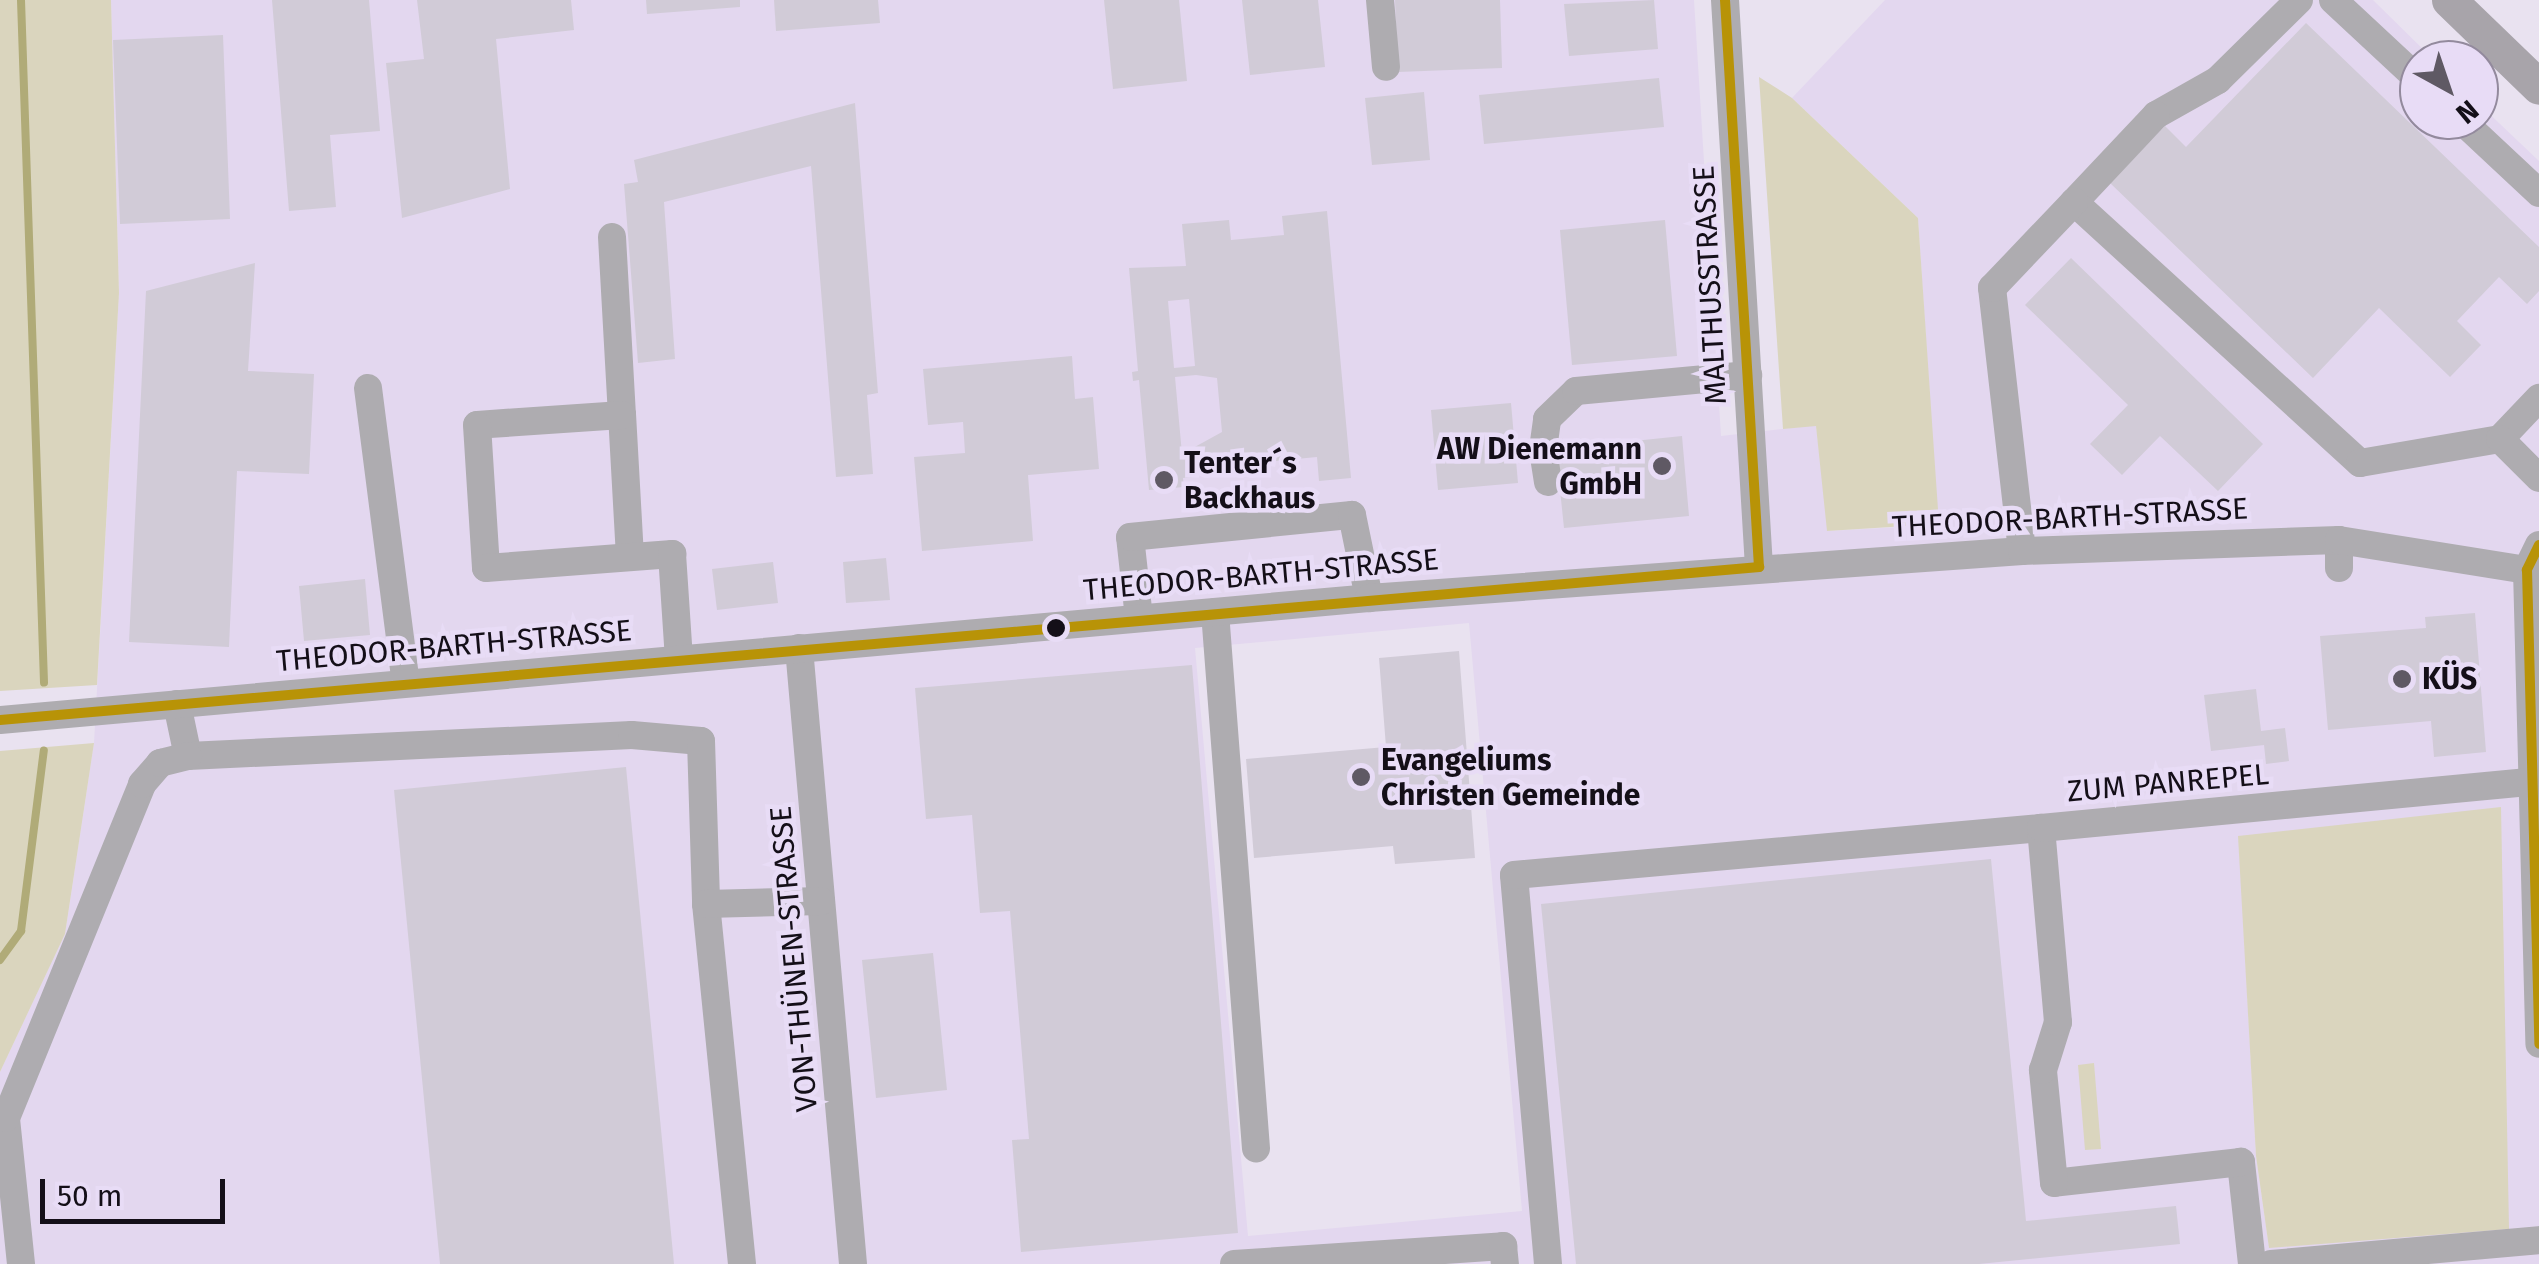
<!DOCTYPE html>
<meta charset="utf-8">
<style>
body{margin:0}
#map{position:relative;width:2539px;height:1264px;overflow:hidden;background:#e9e2f0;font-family:"Fira Sans",sans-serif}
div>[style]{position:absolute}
.built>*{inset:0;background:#e3d7ef}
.green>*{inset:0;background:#dad5be}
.stream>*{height:8px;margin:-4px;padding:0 4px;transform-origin:4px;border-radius:4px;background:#b0ab78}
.building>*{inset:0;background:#d1cbd7}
.minor>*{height:28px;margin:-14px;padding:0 14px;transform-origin:14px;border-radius:14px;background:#aeacb0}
.major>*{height:35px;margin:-17.5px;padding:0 17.5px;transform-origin:17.5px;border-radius:17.5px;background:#a8a4aa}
.bus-1>*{height:10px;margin:-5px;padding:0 5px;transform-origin:5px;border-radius:5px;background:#b89307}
.dots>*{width:28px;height:28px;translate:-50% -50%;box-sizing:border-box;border:5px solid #e8dcf6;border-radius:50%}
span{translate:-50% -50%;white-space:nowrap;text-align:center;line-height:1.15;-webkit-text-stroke:9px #e8dcf6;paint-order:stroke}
.street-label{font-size:30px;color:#140f18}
.poi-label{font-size:30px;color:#140f18;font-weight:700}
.right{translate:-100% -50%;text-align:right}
.left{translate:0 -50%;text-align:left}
.north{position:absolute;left:2399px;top:40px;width:100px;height:100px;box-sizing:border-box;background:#e8dcf6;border:2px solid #938a9d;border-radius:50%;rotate:140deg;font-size:28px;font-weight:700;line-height:40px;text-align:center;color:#140f18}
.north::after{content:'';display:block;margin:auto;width:35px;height:45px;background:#5f5964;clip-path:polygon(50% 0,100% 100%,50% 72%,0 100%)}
.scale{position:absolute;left:40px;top:1179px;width:185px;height:45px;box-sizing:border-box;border:5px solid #140f18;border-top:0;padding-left:12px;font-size:30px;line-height:35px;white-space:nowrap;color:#140f18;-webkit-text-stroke:8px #e8dcf6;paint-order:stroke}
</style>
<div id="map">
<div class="built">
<div style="clip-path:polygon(evenodd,111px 0,1694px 0,1721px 436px,1816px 425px,1828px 531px,1938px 525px,1918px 218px,1792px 98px,1885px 0,2373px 0,2434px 60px,2419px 60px,2419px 120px,2479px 120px,2479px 104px,2539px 161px,2539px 1264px,0 1264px,0 1072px,65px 934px,94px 743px,119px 293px,111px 0,1469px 623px,1522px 1211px,1248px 1236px,1195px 648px,1469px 623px,111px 0,2243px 916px,2509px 1228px,2269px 1247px,2256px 1156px,2243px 916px)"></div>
</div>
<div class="green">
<div style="clip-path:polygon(0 0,111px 0,119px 293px,97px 685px,0 691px)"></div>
<div style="clip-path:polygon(1759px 77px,1792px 98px,1918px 218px,1939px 524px,1827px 531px,1816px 426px,1783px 429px)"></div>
<div style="clip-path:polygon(94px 743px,65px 934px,0 1072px,0 751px)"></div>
<div style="clip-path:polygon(2501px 807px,2509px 1229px,2269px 1248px,2256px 1156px,2238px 836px)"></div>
<div style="clip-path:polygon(2094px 1063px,2101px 1149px,2085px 1150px,2078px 1065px)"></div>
</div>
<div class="stream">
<div style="left:21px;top:0;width:683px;rotate:88.07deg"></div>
<div style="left:0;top:960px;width:36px;rotate:-54deg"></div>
<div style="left:21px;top:931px;width:182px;rotate:-82.8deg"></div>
</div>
<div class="building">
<div style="clip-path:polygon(272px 0,369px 0,380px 131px,330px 135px,336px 207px,289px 211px)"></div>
<div style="clip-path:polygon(417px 0,571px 0,574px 30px,496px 39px,510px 189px,402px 218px,386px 63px,424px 59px)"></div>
<div style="clip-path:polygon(646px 0,740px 0,740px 7px,647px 14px)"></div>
<div style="clip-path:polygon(774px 0,878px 0,880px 23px,776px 31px)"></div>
<div style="clip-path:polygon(1104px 0,1179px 0,1187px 81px,1113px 89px)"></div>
<div style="clip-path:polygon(1242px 0,1318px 0,1325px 67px,1250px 75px)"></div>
<div style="clip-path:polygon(1395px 0,1500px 0,1502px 68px,1398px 72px)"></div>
<div style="clip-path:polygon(1654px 0,1658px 49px,1569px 56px,1564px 4px)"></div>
<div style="clip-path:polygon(2306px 23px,2539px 247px,2539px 291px,2527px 304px,2499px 277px,2457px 321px,2481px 345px,2450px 377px,2379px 308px,2313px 378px,2110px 183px,2165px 126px,2186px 147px)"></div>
<div style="clip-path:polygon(223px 35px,230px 219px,120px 224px,113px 40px)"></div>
<div style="clip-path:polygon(1659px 78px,1664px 127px,1484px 144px,1479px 95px)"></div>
<div style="clip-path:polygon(1424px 92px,1430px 160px,1372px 165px,1365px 98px)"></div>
<div style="clip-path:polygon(855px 103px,878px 393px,867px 395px,873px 474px,836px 477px,811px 166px,664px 202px,675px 359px,638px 363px,624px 184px,638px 182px,634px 160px)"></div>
<div style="clip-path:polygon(evenodd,1327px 211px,1351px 478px,1319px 481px,1317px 457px,1204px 468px,1203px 456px,1194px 477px,1183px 478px,1184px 487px,1149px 490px,1139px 380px,1133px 381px,1132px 372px,1138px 371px,1129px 268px,1186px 266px,1182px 224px,1229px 220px,1231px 240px,1284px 235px,1282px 216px,1327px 211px,1189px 299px,1195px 366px,1174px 368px,1168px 301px,1189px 299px,1327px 211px,1196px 375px,1217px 378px,1222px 432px,1182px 454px,1175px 377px,1196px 375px)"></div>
<div style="clip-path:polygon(1665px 220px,1677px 356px,1572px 365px,1560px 230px)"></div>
<div style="clip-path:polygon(2071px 258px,2263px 444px,2218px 491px,2160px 436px,2122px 475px,2090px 444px,2128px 405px,2025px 305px)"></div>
<div style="clip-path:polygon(255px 263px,248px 371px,314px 374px,309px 474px,237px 471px,229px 647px,129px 642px,146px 291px)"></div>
<div style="clip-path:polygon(1072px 356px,1075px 399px,1093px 397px,1099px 469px,1028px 475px,1033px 541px,922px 551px,914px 457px,965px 453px,963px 422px,928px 425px,923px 369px)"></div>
<div style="clip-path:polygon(1511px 403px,1518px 483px,1438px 490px,1431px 410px)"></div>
<div style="clip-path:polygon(1682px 436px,1689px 516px,1564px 528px,1557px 461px,1635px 454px,1634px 441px)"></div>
<div style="clip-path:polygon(886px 558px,890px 600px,846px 603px,843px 562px)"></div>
<div style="clip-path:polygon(773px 562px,778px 603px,717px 610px,712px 569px)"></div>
<div style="clip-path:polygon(365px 579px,370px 635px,304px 641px,299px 586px)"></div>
<div style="clip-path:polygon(2475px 613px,2486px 752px,2434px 757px,2431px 721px,2328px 730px,2320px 636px,2426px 628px,2425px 617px)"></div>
<div style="clip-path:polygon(1459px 651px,1475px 858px,1395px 864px,1393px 846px,1254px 858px,1246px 759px,1386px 747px,1379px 658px)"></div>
<div style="clip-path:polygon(1192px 665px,1238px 1233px,1021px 1252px,1012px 1140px,1029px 1139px,1010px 911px,980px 913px,972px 815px,926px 819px,915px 688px)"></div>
<div style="clip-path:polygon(2256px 689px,2261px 731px,2285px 728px,2289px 761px,2266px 764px,2264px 745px,2211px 751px,2204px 695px)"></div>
<div style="clip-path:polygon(626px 767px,674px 1264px,440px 1264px,394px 790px)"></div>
<div style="clip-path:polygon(1991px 859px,2026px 1221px,2176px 1206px,2180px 1244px,1979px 1264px,1576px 1264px,1541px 904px)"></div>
<div style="clip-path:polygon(933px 953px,947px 1090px,876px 1098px,862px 960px)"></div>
</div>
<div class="minor">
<div style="left:1380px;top:0;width:67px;rotate:84.9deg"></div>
<div style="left:1725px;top:0;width:568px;rotate:86.57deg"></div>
<div style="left:2299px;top:0;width:114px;rotate:135.4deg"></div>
<div style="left:2218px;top:80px;width:71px;rotate:150.6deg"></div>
<div style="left:2156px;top:115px;width:120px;rotate:133.3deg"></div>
<div style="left:2074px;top:202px;width:387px;rotate:42.4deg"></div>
<div style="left:2360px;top:463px;width:142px;rotate:-9.7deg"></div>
<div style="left:2500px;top:439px;width:57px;rotate:-46.4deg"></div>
<div style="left:2333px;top:0;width:117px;rotate:42.9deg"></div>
<div style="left:2461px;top:120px;width:107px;rotate:43.1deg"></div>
<div style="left:612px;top:237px;width:178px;rotate:86.8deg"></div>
<div style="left:368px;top:388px;width:297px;rotate:82.7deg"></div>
<div style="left:2500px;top:439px;width:55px;rotate:45deg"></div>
<div style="left:1548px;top:482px;width:33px;rotate:-99deg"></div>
<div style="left:1543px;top:449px;width:30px;rotate:-82deg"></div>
<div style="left:1547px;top:419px;width:40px;rotate:-44deg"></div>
<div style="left:1576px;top:391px;width:173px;rotate:-5.3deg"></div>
<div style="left:2539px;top:545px;width:28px;rotate:116deg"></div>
<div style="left:2527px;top:570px;width:474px;rotate:88.5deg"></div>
<div style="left:2022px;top:551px;width:265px;rotate:-96.5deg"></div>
<div style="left:1992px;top:288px;width:119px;rotate:-46.4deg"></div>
<div style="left:630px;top:557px;width:142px;rotate:-93.2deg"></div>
<div style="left:622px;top:415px;width:145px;rotate:176.1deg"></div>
<div style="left:477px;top:425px;width:143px;rotate:86.4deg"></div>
<div style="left:486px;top:568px;width:187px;rotate:-4.3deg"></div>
<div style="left:672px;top:554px;width:105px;rotate:86.2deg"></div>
<div style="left:2339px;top:568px;width:28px;rotate:-90deg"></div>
<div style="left:1215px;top:612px;width:538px;rotate:85.63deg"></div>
<div style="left:1139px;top:618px;width:81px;rotate:-96.3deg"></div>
<div style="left:1130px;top:537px;width:223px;rotate:-5.7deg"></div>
<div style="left:1352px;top:515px;width:85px;rotate:78.4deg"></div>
<div style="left:799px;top:648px;width:618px;rotate:84.99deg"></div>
<div style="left:177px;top:704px;width:53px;rotate:78.1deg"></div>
<div style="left:188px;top:756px;width:444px;rotate:-2.7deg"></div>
<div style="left:632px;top:735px;width:69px;rotate:5deg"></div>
<div style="left:701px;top:741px;width:163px;rotate:88.2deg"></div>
<div style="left:0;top:720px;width:1374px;rotate:-5.09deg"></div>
<div style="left:1369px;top:598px;width:655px;rotate:-4.12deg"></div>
<div style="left:2022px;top:551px;width:317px;rotate:-2deg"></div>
<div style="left:2339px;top:540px;width:190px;rotate:9.1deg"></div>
<div style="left:21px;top:1264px;width:147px;rotate:-95.9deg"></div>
<div style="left:6px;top:1118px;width:361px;rotate:-67.8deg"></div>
<div style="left:142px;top:784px;width:28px;rotate:-49deg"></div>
<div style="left:160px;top:763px;width:29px;rotate:-14deg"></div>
<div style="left:742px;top:1264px;width:362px;rotate:-95.7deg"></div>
<div style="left:706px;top:904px;width:115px;rotate:-1.5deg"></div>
<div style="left:1234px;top:1264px;width:270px;rotate:-3.8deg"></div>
<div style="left:1503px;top:1246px;width:18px;rotate:84deg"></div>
<div style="left:1548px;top:1264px;width:390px;rotate:-95deg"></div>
<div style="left:1514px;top:875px;width:529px;rotate:-5.1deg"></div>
<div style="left:2252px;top:1264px;width:103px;rotate:-96.2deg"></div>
<div style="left:2241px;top:1162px;width:188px;rotate:173.6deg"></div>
<div style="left:2054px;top:1183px;width:114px;rotate:-95.6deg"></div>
<div style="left:2043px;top:1070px;width:50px;rotate:-72.6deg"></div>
<div style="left:2058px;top:1022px;width:195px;rotate:-95deg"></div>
<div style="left:2041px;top:828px;width:492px;rotate:-5.4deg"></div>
<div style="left:2271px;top:1264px;width:269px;rotate:-5.1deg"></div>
</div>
<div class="major">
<div style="left:2449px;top:0;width:125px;rotate:44deg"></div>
</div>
<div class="bus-1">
<div style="left:1725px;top:0;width:568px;rotate:86.57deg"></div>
<div style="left:2539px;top:545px;width:28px;rotate:116deg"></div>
<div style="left:2527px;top:570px;width:474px;rotate:88.5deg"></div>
<div style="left:0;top:720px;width:1766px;rotate:-4.97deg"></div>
</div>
<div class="dots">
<div style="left:1662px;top:466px;background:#5f5964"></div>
<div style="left:1164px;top:480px;background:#5f5964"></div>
<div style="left:1056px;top:628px;background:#140f18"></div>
<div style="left:2402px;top:679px;background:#5f5964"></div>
<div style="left:1361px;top:777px;background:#5f5964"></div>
</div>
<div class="street-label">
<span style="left:1710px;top:285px;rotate:-93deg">MALTHUSSTRASSE</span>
<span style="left:2070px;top:518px;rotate:-3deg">THEODOR-BARTH-STRASSE</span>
<span style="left:1261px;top:575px;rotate:-5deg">THEODOR-BARTH-STRASSE</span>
<span style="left:454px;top:646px;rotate:-5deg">THEODOR-BARTH-STRASSE</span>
<span style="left:2168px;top:783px;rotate:-5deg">ZUM PANREPEL</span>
<span style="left:794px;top:959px;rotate:-95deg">VON-THÜNEN-STRASSE</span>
</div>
<div class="poi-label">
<span class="right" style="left:1642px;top:466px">AW Dienemann<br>GmbH</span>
<span class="left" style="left:1184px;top:480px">Tenter´s<br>Backhaus</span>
<span class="left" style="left:2422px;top:679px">KÜS</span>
<span class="left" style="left:1381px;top:777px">Evangeliums<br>Christen Gemeinde</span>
</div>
<div class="north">N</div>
<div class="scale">50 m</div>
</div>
